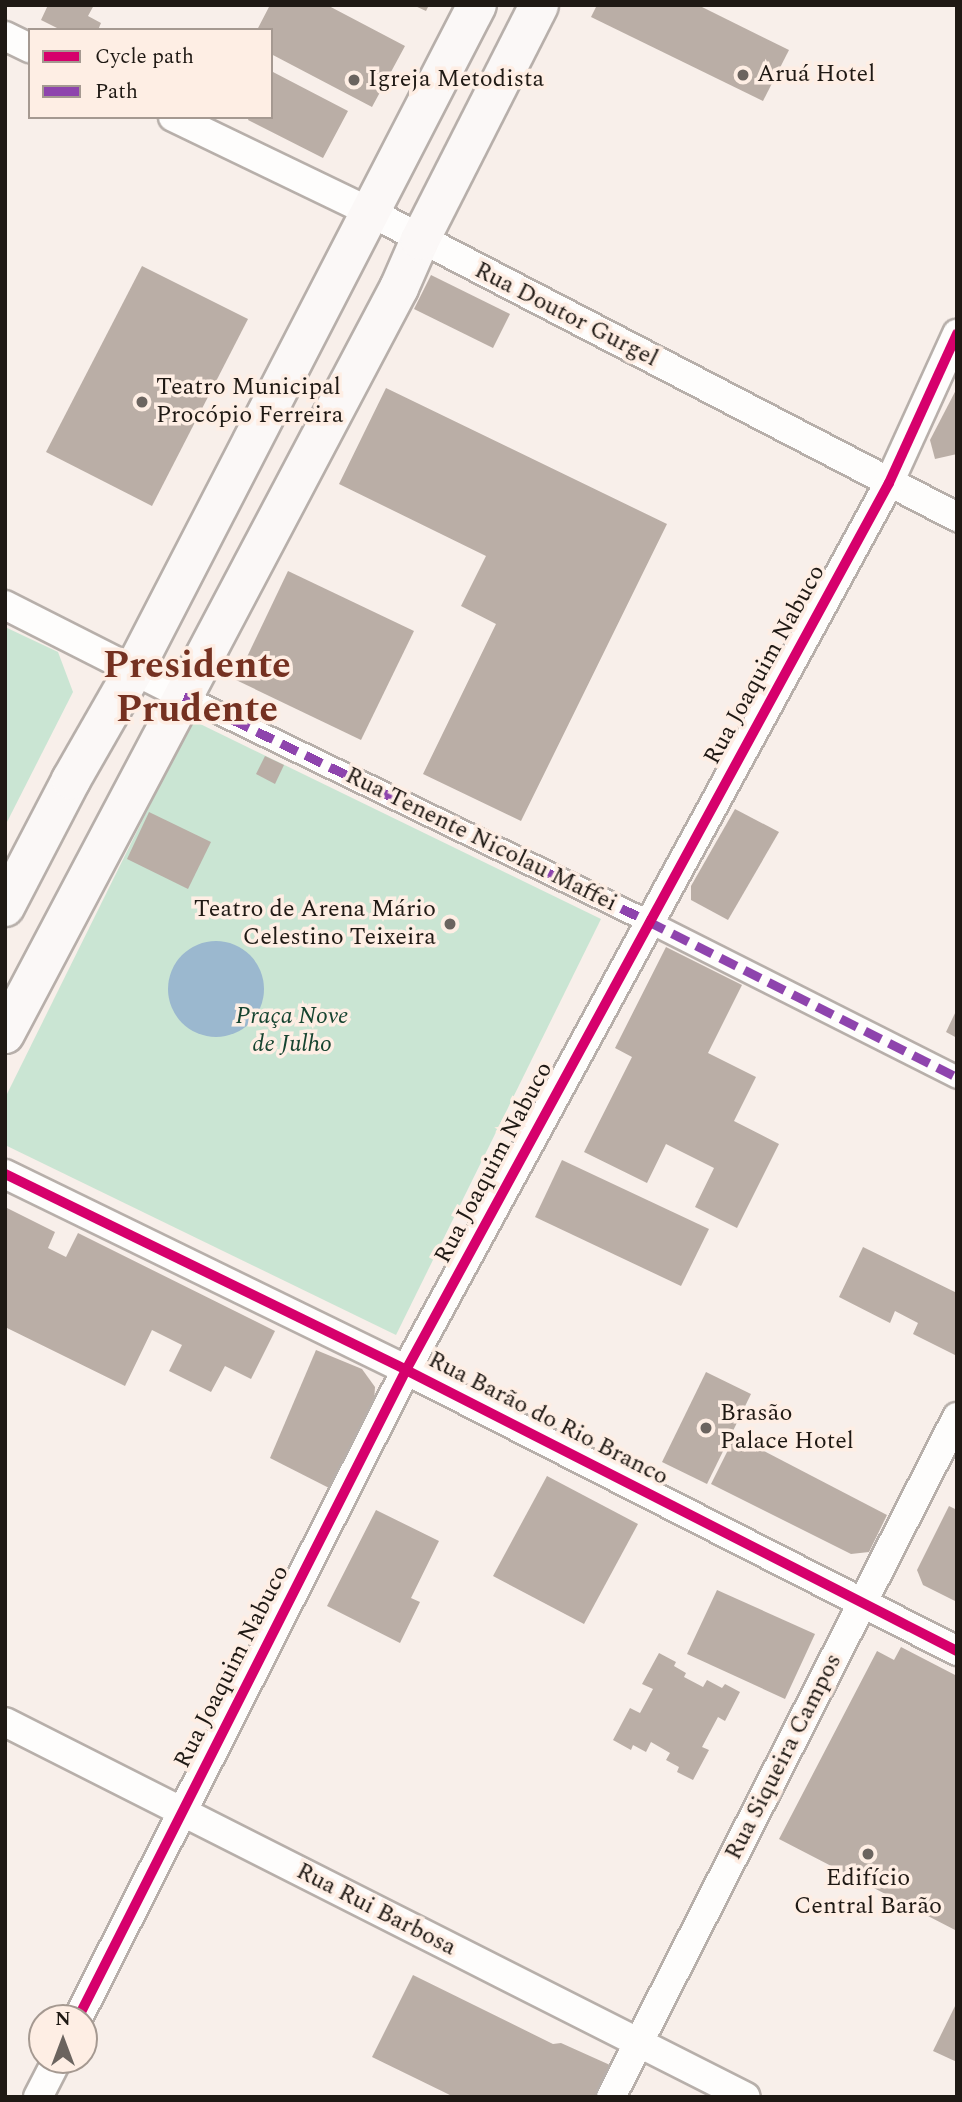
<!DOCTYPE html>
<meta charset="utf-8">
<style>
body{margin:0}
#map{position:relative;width:962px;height:2102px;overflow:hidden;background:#f8efea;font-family:Spectral,serif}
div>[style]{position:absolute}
.green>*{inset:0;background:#cae5d3}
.water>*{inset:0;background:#9bb8cf}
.round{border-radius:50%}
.building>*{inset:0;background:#baaea6}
.roads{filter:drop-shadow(2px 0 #b7afaa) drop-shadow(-2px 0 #b7afaa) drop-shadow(0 2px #b7afaa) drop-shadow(0 -2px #b7afaa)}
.pedestrian>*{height:21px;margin:-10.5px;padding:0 10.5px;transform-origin:10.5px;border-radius:10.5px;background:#fefdfc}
.minor>*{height:28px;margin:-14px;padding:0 14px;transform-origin:14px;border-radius:14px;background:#fefdfc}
.secondary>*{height:38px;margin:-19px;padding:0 19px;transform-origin:19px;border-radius:19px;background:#fbf8f7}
.quiet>*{height:9px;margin-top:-4.5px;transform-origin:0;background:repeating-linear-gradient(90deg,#8e44ad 0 18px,transparent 0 27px)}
.cycleway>*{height:10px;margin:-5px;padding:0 5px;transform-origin:5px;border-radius:5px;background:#d6006c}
.dots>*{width:19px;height:19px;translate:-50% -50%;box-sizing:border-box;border:4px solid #feeee4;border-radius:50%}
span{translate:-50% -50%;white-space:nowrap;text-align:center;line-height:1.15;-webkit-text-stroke:7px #feeee4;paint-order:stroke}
.poi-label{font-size:24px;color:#1f1914}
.left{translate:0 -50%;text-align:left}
.right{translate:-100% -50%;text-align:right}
.street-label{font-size:24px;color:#1f1914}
.park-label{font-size:24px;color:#164430;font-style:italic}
.town-label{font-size:38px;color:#753121;font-weight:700}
.frame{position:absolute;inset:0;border:7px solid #1f1914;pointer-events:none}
.legend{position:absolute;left:28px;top:28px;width:245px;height:91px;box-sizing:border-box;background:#feeee4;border:2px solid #a59991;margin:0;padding:9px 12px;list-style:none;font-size:21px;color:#1f1914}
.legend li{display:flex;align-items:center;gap:14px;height:35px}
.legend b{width:35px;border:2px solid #a59991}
.north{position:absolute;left:28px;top:2004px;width:70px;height:70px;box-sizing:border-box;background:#feeee4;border:2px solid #a59991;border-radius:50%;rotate:0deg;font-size:19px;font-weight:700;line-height:28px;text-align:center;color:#1f1914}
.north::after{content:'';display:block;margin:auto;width:24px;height:32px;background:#6b645f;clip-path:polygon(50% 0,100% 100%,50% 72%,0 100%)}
</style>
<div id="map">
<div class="green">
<div style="clip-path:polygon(5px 627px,58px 652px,73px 692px,5px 826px)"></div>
<div style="clip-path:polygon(192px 720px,601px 919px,396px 1335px,5px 1145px,5px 1098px)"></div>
</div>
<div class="water">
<div class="round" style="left:168px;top:941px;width:96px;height:96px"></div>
</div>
<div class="building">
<div style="clip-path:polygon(48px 5px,94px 5px,88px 16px,101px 23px,98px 30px,61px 30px,41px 20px)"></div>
<div style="clip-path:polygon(270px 5px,327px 5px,405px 46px,372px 107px,271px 54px,271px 30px,257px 30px)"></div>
<div style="clip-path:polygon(413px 5px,429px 5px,426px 11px)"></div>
<div style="clip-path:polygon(597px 5px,698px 5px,789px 50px,763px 101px,591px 17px)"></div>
<div style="clip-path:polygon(273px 72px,348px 111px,323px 158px,248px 120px,249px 117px,271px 117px)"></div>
<div style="clip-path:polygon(142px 266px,248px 319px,152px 506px,46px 452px)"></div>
<div style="clip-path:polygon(431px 275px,510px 314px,493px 348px,414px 309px)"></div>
<div style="clip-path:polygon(386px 388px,667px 524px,521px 821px,423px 774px,496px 624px,461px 606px,486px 556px,339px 484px)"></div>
<div style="clip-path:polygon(957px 388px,957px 454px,935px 459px,930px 440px)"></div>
<div style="clip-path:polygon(288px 571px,414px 631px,361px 740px,236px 680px)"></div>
<div style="clip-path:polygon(265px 756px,284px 765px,275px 784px,256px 774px)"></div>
<div style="clip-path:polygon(735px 809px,779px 832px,728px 920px,691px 900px,691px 886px)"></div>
<div style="clip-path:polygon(149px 812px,211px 842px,188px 889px,127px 859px)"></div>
<div style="clip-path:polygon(666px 947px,742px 985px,708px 1053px,756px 1077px,734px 1121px,779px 1144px,737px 1228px,695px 1207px,714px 1168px,666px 1144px,647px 1183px,584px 1152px,632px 1057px,615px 1048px)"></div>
<div style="clip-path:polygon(957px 1009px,957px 1038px,946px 1032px)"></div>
<div style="clip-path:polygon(562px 1160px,709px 1229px,681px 1286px,535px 1217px)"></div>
<div style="clip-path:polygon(5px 1207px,55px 1232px,48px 1248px,66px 1257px,78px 1233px,275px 1331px,251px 1379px,225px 1366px,211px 1392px,169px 1371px,182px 1345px,152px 1330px,125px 1386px,5px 1327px)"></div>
<div style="clip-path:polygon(863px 1247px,957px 1293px,957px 1356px,913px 1334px,918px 1323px,895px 1311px,890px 1323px,839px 1297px)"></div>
<div style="clip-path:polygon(316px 1350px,362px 1369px,375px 1387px,374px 1403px,331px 1489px,270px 1458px)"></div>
<div style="clip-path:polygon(706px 1372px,751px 1394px,707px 1484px,662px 1462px)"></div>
<div style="clip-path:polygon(735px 1436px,887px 1515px,869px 1552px,851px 1554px,711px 1484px)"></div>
<div style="clip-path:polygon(547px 1476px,638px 1524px,584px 1624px,493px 1576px)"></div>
<div style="clip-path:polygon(949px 1506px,957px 1510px,957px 1602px,923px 1585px,917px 1570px)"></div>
<div style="clip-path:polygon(376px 1510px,439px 1541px,411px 1598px,420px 1602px,400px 1643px,327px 1606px)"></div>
<div style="clip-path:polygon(717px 1590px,815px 1634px,785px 1699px,687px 1654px)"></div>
<div style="clip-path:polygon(901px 1647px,957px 1676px,957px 1931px,779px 1839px,877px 1651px,894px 1660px)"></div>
<div style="clip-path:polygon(659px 1653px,676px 1662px,674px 1666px,686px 1673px,684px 1677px,703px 1687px,707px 1680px,722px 1688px,725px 1684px,740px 1692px,725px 1721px,718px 1717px,702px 1747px,709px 1750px,693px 1780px,677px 1772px,679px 1767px,666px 1760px,670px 1753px,651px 1742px,646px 1752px,633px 1745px,631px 1750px,613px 1740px,630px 1708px,640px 1713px,653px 1689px,642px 1684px)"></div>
<div style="clip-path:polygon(413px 1975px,553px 2044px,561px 2043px,610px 2065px,618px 2075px,607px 2097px,454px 2097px,372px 2057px)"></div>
<div style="clip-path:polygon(957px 2002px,957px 2062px,933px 2051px)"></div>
</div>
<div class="roads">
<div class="pedestrian">
<div style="left:184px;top:696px;width:516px;rotate:25.87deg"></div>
<div style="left:648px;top:921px;width:346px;rotate:26.8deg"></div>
</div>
<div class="minor">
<div style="left:5px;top:36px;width:28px;rotate:26deg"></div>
<div style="left:173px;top:117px;width:219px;rotate:25.7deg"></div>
<div style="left:370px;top:212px;width:662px;rotate:27.46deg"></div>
<div style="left:5px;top:605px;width:201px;rotate:26.9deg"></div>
<div style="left:5px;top:1174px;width:446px;rotate:26deg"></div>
<div style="left:406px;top:1370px;width:619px;rotate:27.02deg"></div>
<div style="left:5px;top:1722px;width:830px;rotate:26.84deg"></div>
<div style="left:78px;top:2018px;width:726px;rotate:-63.15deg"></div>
<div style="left:406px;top:1370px;width:1010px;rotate:-61.43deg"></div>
<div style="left:889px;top:483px;width:164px;rotate:-65.5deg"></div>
<div style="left:38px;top:2097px;width:42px;rotate:-62.8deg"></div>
<div style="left:611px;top:2097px;width:763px;rotate:-63.03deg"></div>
</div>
<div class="secondary">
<div style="left:5px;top:907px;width:143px;rotate:-62.5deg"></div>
<div style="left:71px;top:780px;width:127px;rotate:-60.2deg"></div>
<div style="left:134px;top:670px;width:748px;rotate:-62.72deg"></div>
<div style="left:5px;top:1034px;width:844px;rotate:-62.16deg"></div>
<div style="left:399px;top:288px;width:52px;rotate:-66.4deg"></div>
<div style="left:420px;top:240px;width:263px;rotate:-63.1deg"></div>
</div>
</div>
<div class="quiet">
<div style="left:184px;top:696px;width:516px;rotate:25.87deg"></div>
<div style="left:648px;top:921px;width:346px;rotate:26.8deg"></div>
</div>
<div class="cycleway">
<div style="left:5px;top:1174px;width:446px;rotate:26deg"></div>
<div style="left:406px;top:1370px;width:619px;rotate:27.02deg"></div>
<div style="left:78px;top:2018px;width:726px;rotate:-63.15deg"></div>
<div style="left:406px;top:1370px;width:1010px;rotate:-61.43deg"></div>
<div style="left:889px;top:483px;width:164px;rotate:-65.5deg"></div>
</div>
<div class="dots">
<div style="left:743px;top:75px;background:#6b645f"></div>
<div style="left:354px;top:80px;background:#6b645f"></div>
<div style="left:142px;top:402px;background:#6b645f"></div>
<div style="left:450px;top:924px;background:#6b645f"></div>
<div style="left:706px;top:1428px;background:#6b645f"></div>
<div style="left:868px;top:1854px;background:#6b645f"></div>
</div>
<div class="poi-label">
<span class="left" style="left:757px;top:75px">Aruá Hotel</span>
<span class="left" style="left:368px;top:80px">Igreja Metodista</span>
<span class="left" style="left:156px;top:402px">Teatro Municipal<br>Procópio Ferreira</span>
<span class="right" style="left:436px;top:924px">Teatro de Arena Mário<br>Celestino Teixeira</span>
<span class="left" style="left:720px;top:1428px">Brasão<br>Palace Hotel</span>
<span style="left:868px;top:1893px">Edifício<br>Central Barão</span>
</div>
<div class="street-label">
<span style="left:566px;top:315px;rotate:27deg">Rua Doutor Gurgel</span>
<span style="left:765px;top:665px;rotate:-61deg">Rua Joaquim Nabuco</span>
<span style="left:481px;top:840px;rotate:26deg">Rua Tenente Nicolau Maffei</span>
<span style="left:494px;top:1163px;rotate:-62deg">Rua Joaquim Nabuco</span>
<span style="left:548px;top:1419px;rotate:27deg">Rua Barão do Rio Branco</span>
<span style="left:232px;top:1667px;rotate:-63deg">Rua Joaquim Nabuco</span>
<span style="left:784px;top:1757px;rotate:-63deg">Rua Siqueira Campos</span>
<span style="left:376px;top:1910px;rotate:27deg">Rua Rui Barbosa</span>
</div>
<div class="park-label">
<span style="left:292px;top:1031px">Praça Nove<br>de Julho</span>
</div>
<div class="town-label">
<span style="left:197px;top:689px">Presidente<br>Prudente</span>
</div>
<div class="frame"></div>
<ul class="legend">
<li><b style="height:9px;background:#d6006c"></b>Cycle path</li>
<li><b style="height:9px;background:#8e44ad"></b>Path</li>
</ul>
<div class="north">N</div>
</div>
